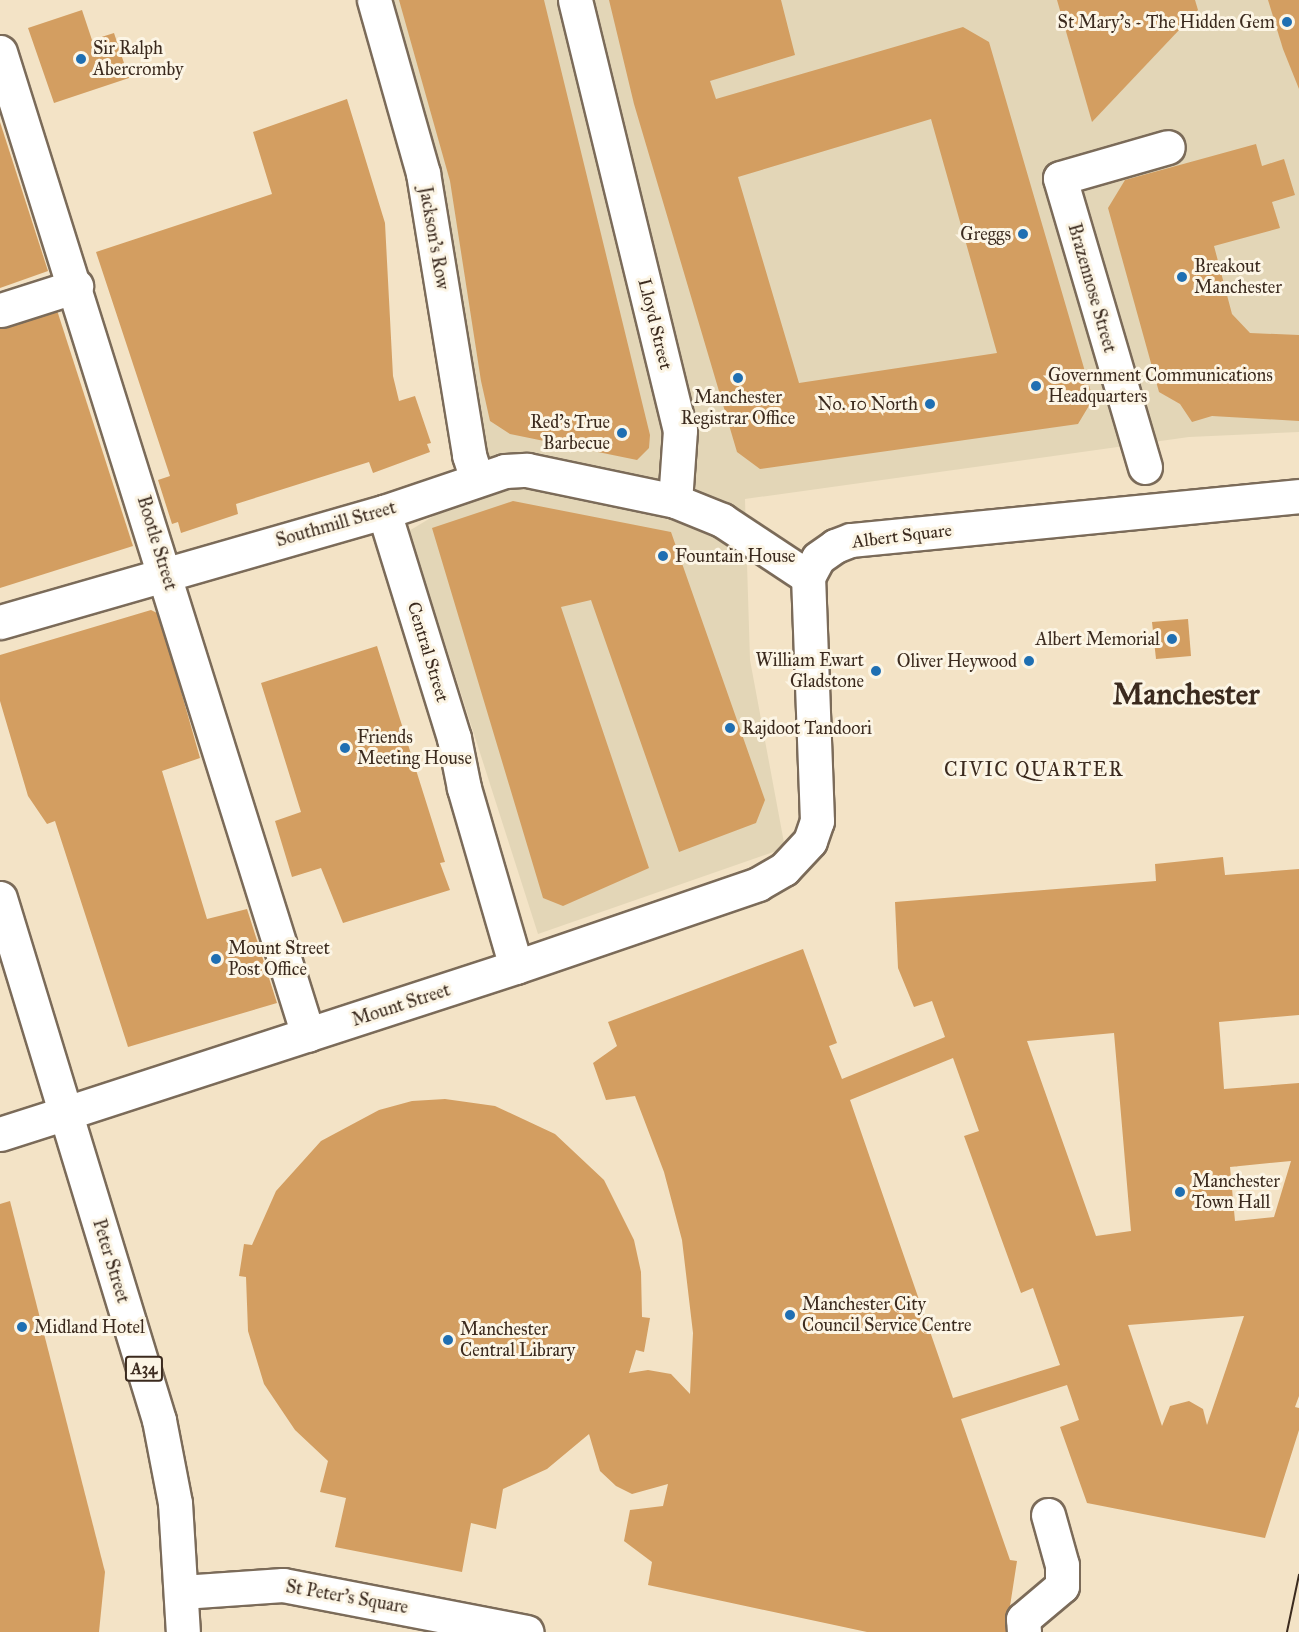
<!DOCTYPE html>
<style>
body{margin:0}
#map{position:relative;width:1299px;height:1632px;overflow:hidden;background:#f3e3c6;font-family:"IM FELL Great Primer",serif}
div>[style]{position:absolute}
.built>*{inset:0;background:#e3d6b7}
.building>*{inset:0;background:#d39e61}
.roads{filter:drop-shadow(2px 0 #7b6b59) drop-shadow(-2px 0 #7b6b59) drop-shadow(0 2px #7b6b59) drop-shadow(0 -2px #7b6b59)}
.street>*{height:33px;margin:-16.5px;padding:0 16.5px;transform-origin:16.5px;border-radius:16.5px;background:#fff}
.primary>*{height:33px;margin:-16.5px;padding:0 16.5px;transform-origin:16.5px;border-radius:16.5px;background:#fff}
.tram>*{height:1.5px;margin:-0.75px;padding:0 0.75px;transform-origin:0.75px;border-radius:0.75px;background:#3b2a1e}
.dots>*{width:16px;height:16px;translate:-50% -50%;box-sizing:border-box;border:3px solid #fcf5e5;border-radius:50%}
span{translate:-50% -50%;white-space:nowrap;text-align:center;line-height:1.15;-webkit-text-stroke:6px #fcf5e5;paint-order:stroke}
.shield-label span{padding:2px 4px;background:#fcf5e5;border:2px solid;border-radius:4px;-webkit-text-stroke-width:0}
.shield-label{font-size:16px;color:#3b2a1e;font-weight:700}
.poi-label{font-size:18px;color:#3b2a1e}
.right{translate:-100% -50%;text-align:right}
.left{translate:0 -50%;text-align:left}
.street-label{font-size:18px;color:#3b2a1e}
.neighbourhood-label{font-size:20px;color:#3b2a1e;letter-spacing:1.5px}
.town-label{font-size:30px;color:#3b2a1e;font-weight:700}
</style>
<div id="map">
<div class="built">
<div style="clip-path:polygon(368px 0,1299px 0,1299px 432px,1189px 437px,745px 499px,750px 660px,785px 848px,538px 934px,409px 531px,493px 480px)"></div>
</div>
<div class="building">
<div style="clip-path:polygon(399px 0,544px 0,650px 435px,649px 448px,637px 460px,510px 434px,490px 421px,481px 381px,450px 181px)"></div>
<div style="clip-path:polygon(evenodd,609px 0,781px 0,795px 55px,710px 81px,716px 99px,963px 27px,989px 42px,1093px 399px,1078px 424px,760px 469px,737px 452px,634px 104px,609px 0,931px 119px,997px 353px,799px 383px,738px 177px,931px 119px)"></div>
<div style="clip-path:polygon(1057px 0,1195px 0,1198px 10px,1092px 122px)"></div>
<div style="clip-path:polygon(1268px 0,1299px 0,1299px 89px,1283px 49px)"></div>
<div style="clip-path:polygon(82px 10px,92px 40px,114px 33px,129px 78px,54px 103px,28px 28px)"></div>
<div style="clip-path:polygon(347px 99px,385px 223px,393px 376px,399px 401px,415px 396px,431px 443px,427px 444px,430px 452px,373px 473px,369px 462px,236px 504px,238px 514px,181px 533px,178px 522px,172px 524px,158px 480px,170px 476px,96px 252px,272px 194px,253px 132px)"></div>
<div style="clip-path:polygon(0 122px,48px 271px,0 288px)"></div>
<div style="clip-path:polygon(1256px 144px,1262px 166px,1284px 159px,1295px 195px,1272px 202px,1280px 228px,1214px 246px,1232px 314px,1250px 333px,1299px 335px,1299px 421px,1212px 416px,1192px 422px,1180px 404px,1159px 392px,1108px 208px,1125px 180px)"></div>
<div style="clip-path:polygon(55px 304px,133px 546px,0 588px,0 307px)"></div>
<div style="clip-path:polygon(513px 501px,671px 532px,765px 800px,756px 823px,679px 852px,591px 600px,561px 607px,649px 868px,563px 906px,543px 898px,432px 528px)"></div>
<div style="clip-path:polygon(151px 610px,159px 614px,200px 758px,162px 771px,207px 919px,247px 909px,277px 1003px,128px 1047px,55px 821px,47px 824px,28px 796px,0 701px,0 655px)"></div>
<div style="clip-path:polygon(1188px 619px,1191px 656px,1156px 659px,1152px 622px)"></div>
<div style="clip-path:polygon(377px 646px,445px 862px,440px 863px,450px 890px,343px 923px,321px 868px,292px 877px,275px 821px,301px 812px,261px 683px)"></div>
<div style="clip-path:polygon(evenodd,1223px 857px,1225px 875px,1299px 869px,1299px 1015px,1219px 1022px,1224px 1089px,1299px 1083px,1299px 1396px,1295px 1407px,1299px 1408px,1299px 1430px,1265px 1538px,1087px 1503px,1060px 1427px,1079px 1420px,1067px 1385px,961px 1419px,1010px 1560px,1017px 1561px,1006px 1632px,867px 1632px,648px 1585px,652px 1562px,624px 1541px,630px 1510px,663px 1506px,668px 1484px,632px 1494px,616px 1486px,600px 1471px,589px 1434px,547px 1469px,503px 1489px,496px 1529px,471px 1523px,462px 1572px,335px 1547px,346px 1498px,320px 1492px,328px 1461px,295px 1430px,264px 1384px,248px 1331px,246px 1277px,239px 1276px,244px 1244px,252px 1245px,276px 1191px,321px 1141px,379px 1110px,412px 1101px,445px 1099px,495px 1106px,555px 1134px,604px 1180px,634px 1240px,641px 1272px,642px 1317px,650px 1318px,644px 1352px,636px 1350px,629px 1373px,648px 1370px,671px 1374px,690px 1394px,693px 1333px,682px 1240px,664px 1172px,635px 1096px,606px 1100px,593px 1063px,617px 1046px,608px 1022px,803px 949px,837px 1043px,829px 1046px,842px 1079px,945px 1037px,932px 1001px,914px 1007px,898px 968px,895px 902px,1156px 881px,1155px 864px,1223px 857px,1114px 1033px,1131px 1231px,1096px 1236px,1027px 1041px,1114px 1033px,1223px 857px,953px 1058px,979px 1131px,964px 1136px,1021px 1293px,1033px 1288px,1060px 1365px,953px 1398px,850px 1100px,953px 1058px,1223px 857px,1291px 1161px,1274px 1217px,1235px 1221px,1230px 1167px,1291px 1161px,1223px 857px,1244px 1316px,1207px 1425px,1203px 1409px,1189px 1401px,1170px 1406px,1162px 1426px,1128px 1325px,1244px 1316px)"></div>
<div style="clip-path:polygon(10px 1201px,105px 1572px,99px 1632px,0 1632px,0 1204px)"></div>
</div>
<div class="roads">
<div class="street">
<div style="left:374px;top:0;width:180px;rotate:74.2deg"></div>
<div style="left:423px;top:173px;width:286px;rotate:80.7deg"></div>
<div style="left:469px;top:455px;width:25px;rotate:72deg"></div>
<div style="left:575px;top:0;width:443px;rotate:76.3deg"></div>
<div style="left:680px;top:430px;width:71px;rotate:94deg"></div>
<div style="left:0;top:52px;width:1030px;rotate:72.6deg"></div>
<div style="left:1px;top:310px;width:79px;rotate:-17.7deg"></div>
<div style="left:1145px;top:467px;width:301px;rotate:-106.4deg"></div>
<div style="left:1060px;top:178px;width:112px;rotate:-16deg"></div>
<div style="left:384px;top:512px;width:237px;rotate:72.8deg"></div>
<div style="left:454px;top:738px;width:51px;rotate:78.7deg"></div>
<div style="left:464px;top:788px;width:186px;rotate:73.8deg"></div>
<div style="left:0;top:622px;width:399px;rotate:-16deg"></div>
<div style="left:384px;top:512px;width:128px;rotate:-18.7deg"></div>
<div style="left:505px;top:471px;width:22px;rotate:-3deg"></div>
<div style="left:527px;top:470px;width:151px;rotate:11.8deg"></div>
<div style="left:675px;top:501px;width:51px;rotate:22deg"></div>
<div style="left:722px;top:520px;width:103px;rotate:33.5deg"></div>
<div style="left:66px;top:1113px;width:473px;rotate:-18deg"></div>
<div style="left:516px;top:967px;width:256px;rotate:-18.9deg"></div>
<div style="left:758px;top:884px;width:30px;rotate:-30deg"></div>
<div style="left:784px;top:869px;width:38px;rotate:-47deg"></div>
<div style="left:810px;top:841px;width:21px;rotate:-71deg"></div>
<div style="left:817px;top:821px;width:244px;rotate:-92.1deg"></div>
<div style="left:808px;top:577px;width:21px;rotate:-62deg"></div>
<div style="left:818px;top:558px;width:21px;rotate:-35deg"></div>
<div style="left:835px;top:546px;width:17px;rotate:-21deg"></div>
<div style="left:851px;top:540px;width:450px;rotate:-5.6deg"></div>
<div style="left:182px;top:1592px;width:101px;rotate:-4deg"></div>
<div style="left:283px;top:1585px;width:248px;rotate:10.9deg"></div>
<div style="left:1024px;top:1632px;width:13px;rotate:-94deg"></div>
<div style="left:1023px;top:1619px;width:51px;rotate:-40.2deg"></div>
<div style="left:1062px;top:1586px;width:21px;rotate:-90deg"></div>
<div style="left:1062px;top:1565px;width:52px;rotate:-105.6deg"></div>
</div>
<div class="primary">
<div style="left:0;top:898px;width:546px;rotate:73.06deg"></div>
<div style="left:159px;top:1420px;width:85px;rotate:79.1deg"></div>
<div style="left:175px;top:1503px;width:129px;rotate:86.5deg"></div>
<div style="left:0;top:1134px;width:69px;rotate:-17.7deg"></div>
</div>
</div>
<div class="tram">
<div style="left:1287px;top:1632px;width:58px;rotate:-78.1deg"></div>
</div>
<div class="dots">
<div style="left:1287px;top:22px;background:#1f6fb2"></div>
<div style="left:81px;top:59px;background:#1f6fb2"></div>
<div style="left:1023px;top:234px;background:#1f6fb2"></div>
<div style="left:1182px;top:277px;background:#1f6fb2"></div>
<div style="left:738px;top:378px;background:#1f6fb2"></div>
<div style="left:1036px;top:386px;background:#1f6fb2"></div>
<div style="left:930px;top:404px;background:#1f6fb2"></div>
<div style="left:622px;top:433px;background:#1f6fb2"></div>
<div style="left:663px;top:556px;background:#1f6fb2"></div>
<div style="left:1172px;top:639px;background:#1f6fb2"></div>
<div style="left:1029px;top:661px;background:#1f6fb2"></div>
<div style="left:876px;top:671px;background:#1f6fb2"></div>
<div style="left:730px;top:728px;background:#1f6fb2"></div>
<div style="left:345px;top:748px;background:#1f6fb2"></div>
<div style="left:216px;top:959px;background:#1f6fb2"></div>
<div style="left:1180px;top:1192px;background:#1f6fb2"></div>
<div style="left:790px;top:1315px;background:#1f6fb2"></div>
<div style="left:22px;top:1327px;background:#1f6fb2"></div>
<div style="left:448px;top:1340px;background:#1f6fb2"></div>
</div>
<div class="shield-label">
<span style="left:144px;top:1369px">A34</span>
</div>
<div class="poi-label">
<span class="right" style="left:1275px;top:22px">St Mary's - The Hidden Gem</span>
<span class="left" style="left:93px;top:59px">Sir Ralph<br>Abercromby</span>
<span class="right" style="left:1011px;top:234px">Greggs</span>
<span class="left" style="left:1194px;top:277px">Breakout<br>Manchester</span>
<span class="left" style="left:1048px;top:386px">Government Communications<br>Headquarters</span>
<span style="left:738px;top:408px">Manchester<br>Registrar Office</span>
<span class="right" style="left:918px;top:404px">No. 10 North</span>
<span class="right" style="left:610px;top:433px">Red's True<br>Barbecue</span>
<span class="left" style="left:675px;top:556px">Fountain House</span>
<span class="right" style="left:1160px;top:639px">Albert Memorial</span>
<span class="right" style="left:864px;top:671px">William Ewart<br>Gladstone</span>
<span class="right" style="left:1017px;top:661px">Oliver Heywood</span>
<span class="left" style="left:742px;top:728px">Rajdoot Tandoori</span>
<span class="left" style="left:357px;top:748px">Friends<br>Meeting House</span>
<span class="left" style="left:228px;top:959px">Mount Street<br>Post Office</span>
<span class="left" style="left:1192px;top:1192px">Manchester<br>Town Hall</span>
<span class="left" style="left:802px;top:1315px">Manchester City<br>Council Service Centre</span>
<span class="left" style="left:34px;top:1327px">Midland Hotel</span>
<span class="left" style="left:460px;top:1340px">Manchester<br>Central Library</span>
</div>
<div class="street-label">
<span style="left:434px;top:238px;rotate:80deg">Jackson's Row</span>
<span style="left:1092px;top:288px;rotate:74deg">Brazennose Street</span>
<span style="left:655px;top:324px;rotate:76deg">Lloyd Street</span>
<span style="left:336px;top:524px;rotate:-16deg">Southmill Street</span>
<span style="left:902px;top:536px;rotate:-7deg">Albert Square</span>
<span style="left:157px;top:543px;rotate:73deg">Bootle Street</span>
<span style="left:428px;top:652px;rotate:73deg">Central Street</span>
<span style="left:401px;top:1005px;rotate:-18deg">Mount Street</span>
<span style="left:111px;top:1261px;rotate:73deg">Peter Street</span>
<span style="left:347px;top:1597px;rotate:10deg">St Peter's Square</span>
</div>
<div class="neighbourhood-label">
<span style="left:1034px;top:769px">CIVIC QUARTER</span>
</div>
<div class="town-label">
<span style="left:1186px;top:694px">Manchester</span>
</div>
</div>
